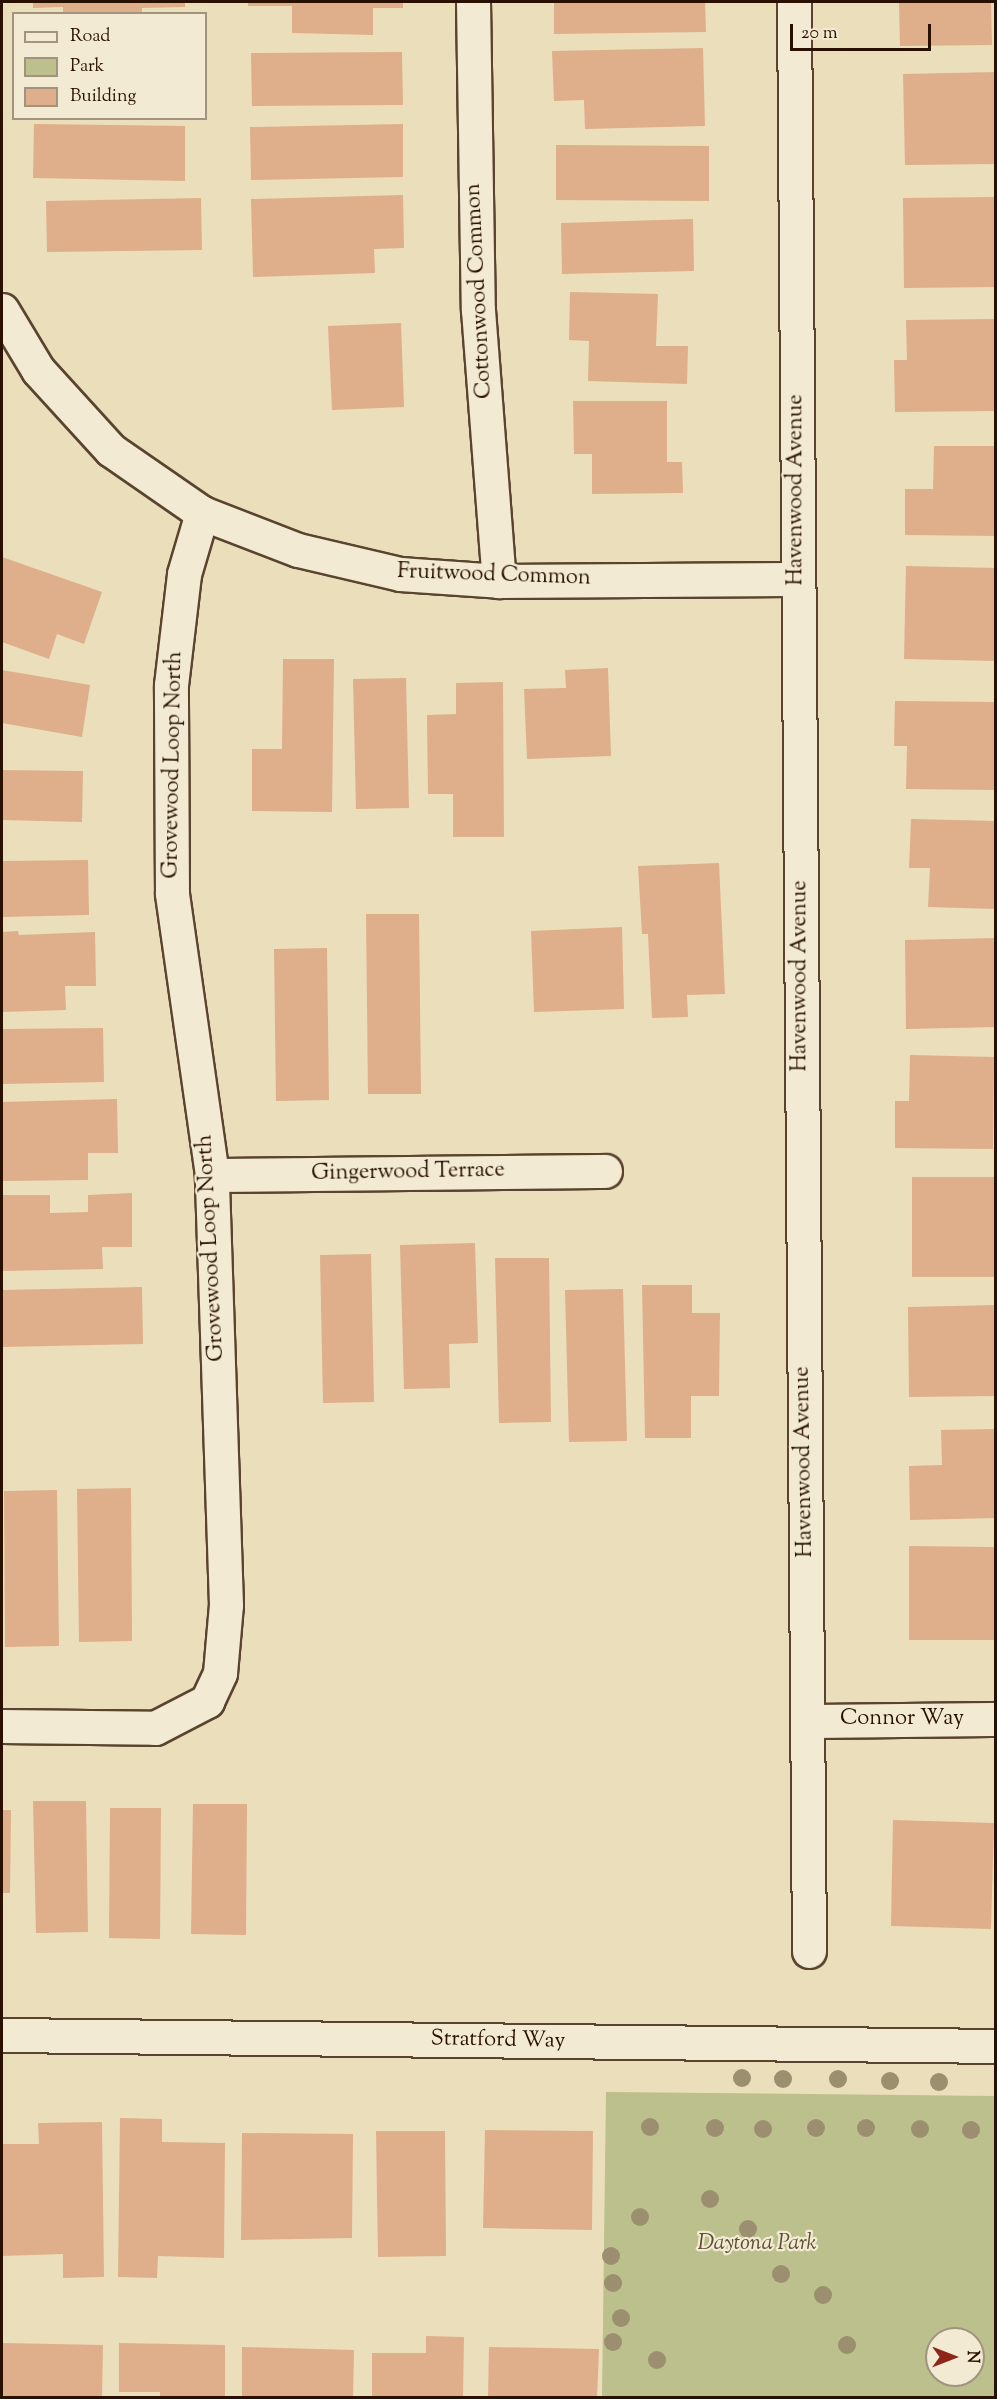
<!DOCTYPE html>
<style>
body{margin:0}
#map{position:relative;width:997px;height:2399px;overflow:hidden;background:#ebdebb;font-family:"Sorts Mill Goudy",serif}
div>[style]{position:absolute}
.green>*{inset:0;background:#bbc08d}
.building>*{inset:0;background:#deaf8a}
.roads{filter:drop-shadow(2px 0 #5a442f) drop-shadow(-2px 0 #5a442f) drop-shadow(0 2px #5a442f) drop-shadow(0 -2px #5a442f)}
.minor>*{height:33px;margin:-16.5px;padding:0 16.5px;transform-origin:16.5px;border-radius:16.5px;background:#f2ead3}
.trees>*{width:18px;height:18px;margin:-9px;border-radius:50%;background:#9c8f6f}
span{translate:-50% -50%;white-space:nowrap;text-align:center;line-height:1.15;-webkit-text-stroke:4.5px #f2ead3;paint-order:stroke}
.street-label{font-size:22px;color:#291000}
.park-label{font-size:22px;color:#5c4e31;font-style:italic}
.frame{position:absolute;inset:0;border:3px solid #291000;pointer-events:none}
.legend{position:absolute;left:12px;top:12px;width:195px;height:108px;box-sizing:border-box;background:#f2ead3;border:2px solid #a2937f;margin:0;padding:8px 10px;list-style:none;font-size:18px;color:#291000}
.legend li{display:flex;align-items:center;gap:12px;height:30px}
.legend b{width:30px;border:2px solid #a2937f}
.north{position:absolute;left:925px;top:2327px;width:60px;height:60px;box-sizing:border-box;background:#f2ead3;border:2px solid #a2937f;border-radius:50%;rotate:90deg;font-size:16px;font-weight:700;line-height:24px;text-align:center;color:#291000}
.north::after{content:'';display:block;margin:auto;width:21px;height:27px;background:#8f2418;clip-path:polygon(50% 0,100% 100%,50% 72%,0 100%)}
.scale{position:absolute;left:790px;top:24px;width:141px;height:27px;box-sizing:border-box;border:3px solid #291000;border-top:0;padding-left:8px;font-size:18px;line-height:21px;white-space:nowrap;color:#291000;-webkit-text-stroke:4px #f2ead3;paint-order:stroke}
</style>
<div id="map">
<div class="green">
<div style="clip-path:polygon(evenodd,606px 2092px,995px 2096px,995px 2397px,602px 2397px,606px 2092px,937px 2339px,973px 2339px,973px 2375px,937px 2375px,937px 2339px)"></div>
</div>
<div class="building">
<div style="clip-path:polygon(33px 2px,185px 2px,185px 7px,142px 8px,142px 14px,63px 14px,63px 7px,33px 8px)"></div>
<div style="clip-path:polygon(248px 2px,403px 2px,403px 8px,373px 8px,373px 35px,292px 33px,292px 6px,248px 6px)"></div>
<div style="clip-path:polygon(554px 2px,705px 2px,706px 32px,554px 34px)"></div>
<div style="clip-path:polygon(899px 2px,991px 2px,992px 45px,900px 46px)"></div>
<div style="clip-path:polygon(703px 48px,705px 126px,585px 129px,584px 100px,554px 101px,552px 51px)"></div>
<div style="clip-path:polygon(402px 52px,403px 105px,252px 106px,251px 53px)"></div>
<div style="clip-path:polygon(996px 72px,996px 164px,905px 165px,903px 74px)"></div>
<div style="clip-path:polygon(34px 124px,185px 126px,185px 181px,33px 178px)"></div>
<div style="clip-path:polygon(403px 124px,403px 177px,251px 180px,250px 127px)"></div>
<div style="clip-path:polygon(556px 145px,709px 146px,709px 201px,556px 200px)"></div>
<div style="clip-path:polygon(403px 195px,404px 248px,374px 249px,375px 273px,253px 277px,251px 199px)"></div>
<div style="clip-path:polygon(996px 197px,996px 287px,904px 288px,903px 198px)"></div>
<div style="clip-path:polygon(201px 198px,202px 250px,47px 252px,46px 201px)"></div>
<div style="clip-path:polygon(693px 219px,694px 271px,562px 274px,561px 223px)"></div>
<div style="clip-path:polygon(570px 292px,658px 294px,656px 346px,688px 346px,687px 384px,588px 381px,589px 341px,569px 340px)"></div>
<div style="clip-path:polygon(994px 319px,995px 411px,895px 412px,894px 360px,907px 360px,906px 320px)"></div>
<div style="clip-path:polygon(401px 323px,404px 407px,332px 410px,328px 326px)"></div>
<div style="clip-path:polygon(573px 401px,667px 401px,667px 462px,682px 462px,683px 493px,592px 494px,592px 454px,574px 454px)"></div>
<div style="clip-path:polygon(934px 446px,996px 446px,996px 536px,905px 535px,905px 489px,933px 489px)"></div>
<div style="clip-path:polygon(2px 557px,102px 592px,84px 644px,57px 634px,49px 659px,2px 642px)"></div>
<div style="clip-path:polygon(906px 566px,996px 568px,996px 661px,904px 659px)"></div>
<div style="clip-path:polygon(283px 659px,334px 659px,332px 812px,252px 811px,252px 749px,282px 749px)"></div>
<div style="clip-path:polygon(608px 668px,611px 756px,527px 759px,524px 689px,566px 688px,565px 670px)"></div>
<div style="clip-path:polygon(2px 670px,90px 685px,82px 737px,2px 723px)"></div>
<div style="clip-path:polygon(406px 678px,409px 808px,356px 809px,353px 679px)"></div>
<div style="clip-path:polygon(503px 682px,504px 837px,453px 837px,453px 794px,428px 794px,427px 715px,456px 714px,456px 683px)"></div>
<div style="clip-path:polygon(895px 701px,995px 702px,994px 790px,906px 789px,907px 746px,894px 746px)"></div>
<div style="clip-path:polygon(2px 770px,83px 771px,82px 822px,2px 820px)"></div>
<div style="clip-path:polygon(911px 819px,996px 821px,996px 909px,928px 907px,930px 868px,909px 868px)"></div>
<div style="clip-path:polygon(88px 860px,89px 915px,2px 917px,2px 861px)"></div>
<div style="clip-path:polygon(719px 863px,725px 994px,687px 995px,688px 1017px,652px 1018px,648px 934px,642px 934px,638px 866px)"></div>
<div style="clip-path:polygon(366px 914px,419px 914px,421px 1094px,368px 1094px)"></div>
<div style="clip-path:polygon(622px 927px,624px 1009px,534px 1012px,531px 931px)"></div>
<div style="clip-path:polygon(18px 931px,19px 935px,95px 932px,96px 986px,65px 986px,66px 1010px,2px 1012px,2px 932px)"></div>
<div style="clip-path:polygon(996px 938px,996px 1027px,906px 1029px,905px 940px)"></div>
<div style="clip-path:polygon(327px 948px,329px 1100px,276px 1101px,274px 949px)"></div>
<div style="clip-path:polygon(103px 1028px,104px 1082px,2px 1084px,2px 1029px)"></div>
<div style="clip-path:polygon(910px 1055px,994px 1057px,993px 1149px,895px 1148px,895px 1101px,909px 1101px)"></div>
<div style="clip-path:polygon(117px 1099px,118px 1153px,88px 1153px,88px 1180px,2px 1181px,2px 1102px)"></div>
<div style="clip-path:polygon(912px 1177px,996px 1177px,996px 1277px,912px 1277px)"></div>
<div style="clip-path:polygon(132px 1193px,132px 1247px,102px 1247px,103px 1269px,2px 1271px,2px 1195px,50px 1195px,50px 1213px,88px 1212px,88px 1195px)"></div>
<div style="clip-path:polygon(475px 1243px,478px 1343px,449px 1344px,450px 1388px,404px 1389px,400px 1245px)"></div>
<div style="clip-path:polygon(371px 1254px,374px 1402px,323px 1403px,320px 1255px)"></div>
<div style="clip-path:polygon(495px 1258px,549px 1258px,551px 1422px,499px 1423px)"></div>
<div style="clip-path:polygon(642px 1285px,692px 1285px,692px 1313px,720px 1313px,719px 1396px,691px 1396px,691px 1438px,645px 1438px)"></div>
<div style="clip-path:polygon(142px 1287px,143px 1344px,2px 1347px,2px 1290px)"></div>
<div style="clip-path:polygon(623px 1289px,627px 1441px,569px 1442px,565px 1290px)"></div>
<div style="clip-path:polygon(996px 1305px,996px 1396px,909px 1397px,908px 1307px)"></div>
<div style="clip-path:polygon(996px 1429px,996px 1518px,910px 1520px,909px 1466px,942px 1465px,941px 1430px)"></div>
<div style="clip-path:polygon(131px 1488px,132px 1641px,79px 1642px,77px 1489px)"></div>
<div style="clip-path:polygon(57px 1490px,59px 1646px,5px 1647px,4px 1491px)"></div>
<div style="clip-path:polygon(909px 1546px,996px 1547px,996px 1640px,909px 1640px)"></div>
<div style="clip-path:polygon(33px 1801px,86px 1801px,88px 1932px,36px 1933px)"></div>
<div style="clip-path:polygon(193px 1804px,247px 1804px,246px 1935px,191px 1934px)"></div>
<div style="clip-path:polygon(110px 1808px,161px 1808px,160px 1939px,109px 1938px)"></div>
<div style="clip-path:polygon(2px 1810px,11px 1810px,10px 1893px,2px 1893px)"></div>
<div style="clip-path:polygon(893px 1820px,994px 1823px,991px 1929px,891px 1926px)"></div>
<div style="clip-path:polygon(120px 2118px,162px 2119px,162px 2142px,225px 2143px,224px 2258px,158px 2256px,157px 2278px,118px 2277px)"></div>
<div style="clip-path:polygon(102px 2122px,104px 2277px,63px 2278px,63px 2254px,2px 2256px,2px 2144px,39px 2144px,38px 2123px)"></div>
<div style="clip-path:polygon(485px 2130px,593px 2131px,592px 2230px,483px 2228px)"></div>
<div style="clip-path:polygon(376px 2131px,445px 2131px,446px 2256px,378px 2257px)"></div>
<div style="clip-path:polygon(242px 2133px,353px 2134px,352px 2238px,241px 2240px)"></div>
<div style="clip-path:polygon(426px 2336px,464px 2337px,463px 2398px,372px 2398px,372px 2353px,426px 2353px)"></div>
<div style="clip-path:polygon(2px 2343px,103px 2345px,102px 2398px,2px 2398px)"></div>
<div style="clip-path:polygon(119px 2343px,225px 2345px,225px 2398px,160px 2398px,160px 2392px,119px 2392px)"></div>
<div style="clip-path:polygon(242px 2347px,354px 2350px,353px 2398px,242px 2398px)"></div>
<div style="clip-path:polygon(489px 2347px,599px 2349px,597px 2398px,488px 2398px)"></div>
</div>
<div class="roads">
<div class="minor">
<div style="left:473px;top:2px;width:308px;rotate:89.1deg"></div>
<div style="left:478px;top:310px;width:272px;rotate:85.6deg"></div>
<div style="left:794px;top:2px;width:1949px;rotate:89.56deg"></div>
<div style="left:2px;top:310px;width:70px;rotate:59deg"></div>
<div style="left:38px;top:370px;width:108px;rotate:47.6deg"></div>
<div style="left:111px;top:450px;width:111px;rotate:34.7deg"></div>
<div style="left:202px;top:513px;width:103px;rotate:21.1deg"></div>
<div style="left:298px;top:550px;width:105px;rotate:13.2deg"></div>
<div style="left:400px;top:574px;width:99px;rotate:4deg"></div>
<div style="left:499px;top:581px;width:299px;rotate:-0.4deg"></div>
<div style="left:212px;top:1175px;width:393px;rotate:-0.6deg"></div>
<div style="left:808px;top:1721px;width:188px;rotate:-0.6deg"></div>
<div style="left:2px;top:1726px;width:153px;rotate:0.7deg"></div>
<div style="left:155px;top:1728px;width:59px;rotate:-27.4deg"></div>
<div style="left:207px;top:1701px;width:31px;rotate:-65deg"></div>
<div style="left:220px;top:1673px;width:68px;rotate:-85deg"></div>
<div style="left:226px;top:1605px;width:430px;rotate:-91.9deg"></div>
<div style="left:212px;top:1175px;width:285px;rotate:-98.1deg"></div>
<div style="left:172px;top:893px;width:208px;rotate:-90.3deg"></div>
<div style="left:171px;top:685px;width:112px;rotate:-83.3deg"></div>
<div style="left:184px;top:574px;width:64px;rotate:-73.6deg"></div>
<div style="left:2px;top:2035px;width:994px;rotate:0.63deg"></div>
</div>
</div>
<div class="trees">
<div style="left:742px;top:2078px"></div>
<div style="left:783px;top:2079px"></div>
<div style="left:838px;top:2079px"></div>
<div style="left:890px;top:2081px"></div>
<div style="left:939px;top:2082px"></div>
<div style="left:650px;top:2127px"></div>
<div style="left:715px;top:2128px"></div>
<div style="left:816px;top:2128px"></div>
<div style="left:866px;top:2128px"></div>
<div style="left:763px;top:2129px"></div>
<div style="left:920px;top:2129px"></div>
<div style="left:971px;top:2130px"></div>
<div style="left:710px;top:2199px"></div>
<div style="left:640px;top:2217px"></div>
<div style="left:748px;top:2229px"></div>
<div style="left:611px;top:2256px"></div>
<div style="left:781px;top:2274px"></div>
<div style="left:613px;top:2283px"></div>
<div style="left:823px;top:2295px"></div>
<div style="left:621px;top:2318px"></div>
<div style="left:613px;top:2342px"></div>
<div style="left:847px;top:2345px"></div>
<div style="left:657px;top:2360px"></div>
</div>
<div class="street-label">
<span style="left:480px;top:291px;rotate:-93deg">Cottonwood Common</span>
<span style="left:797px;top:490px;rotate:-90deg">Havenwood Avenue</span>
<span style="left:494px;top:576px;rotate:2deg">Fruitwood Common</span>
<span style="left:174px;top:765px;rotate:-89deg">Grovewood Loop North</span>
<span style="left:801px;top:976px;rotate:-90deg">Havenwood Avenue</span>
<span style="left:408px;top:1173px;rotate:-1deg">Gingerwood Terrace</span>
<span style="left:212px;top:1248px;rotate:-93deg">Grovewood Loop North</span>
<span style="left:805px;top:1462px;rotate:-91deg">Havenwood Avenue</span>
<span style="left:902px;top:1720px">Connor Way</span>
<span style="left:498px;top:2041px;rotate:1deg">Stratford Way</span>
</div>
<div class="park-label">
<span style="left:757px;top:2245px">Daytona Park</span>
</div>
<div class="frame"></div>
<ul class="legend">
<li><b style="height:8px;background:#f2ead3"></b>Road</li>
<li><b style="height:16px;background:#bbc08d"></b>Park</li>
<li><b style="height:16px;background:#deaf8a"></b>Building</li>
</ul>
<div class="north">N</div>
<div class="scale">20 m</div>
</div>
